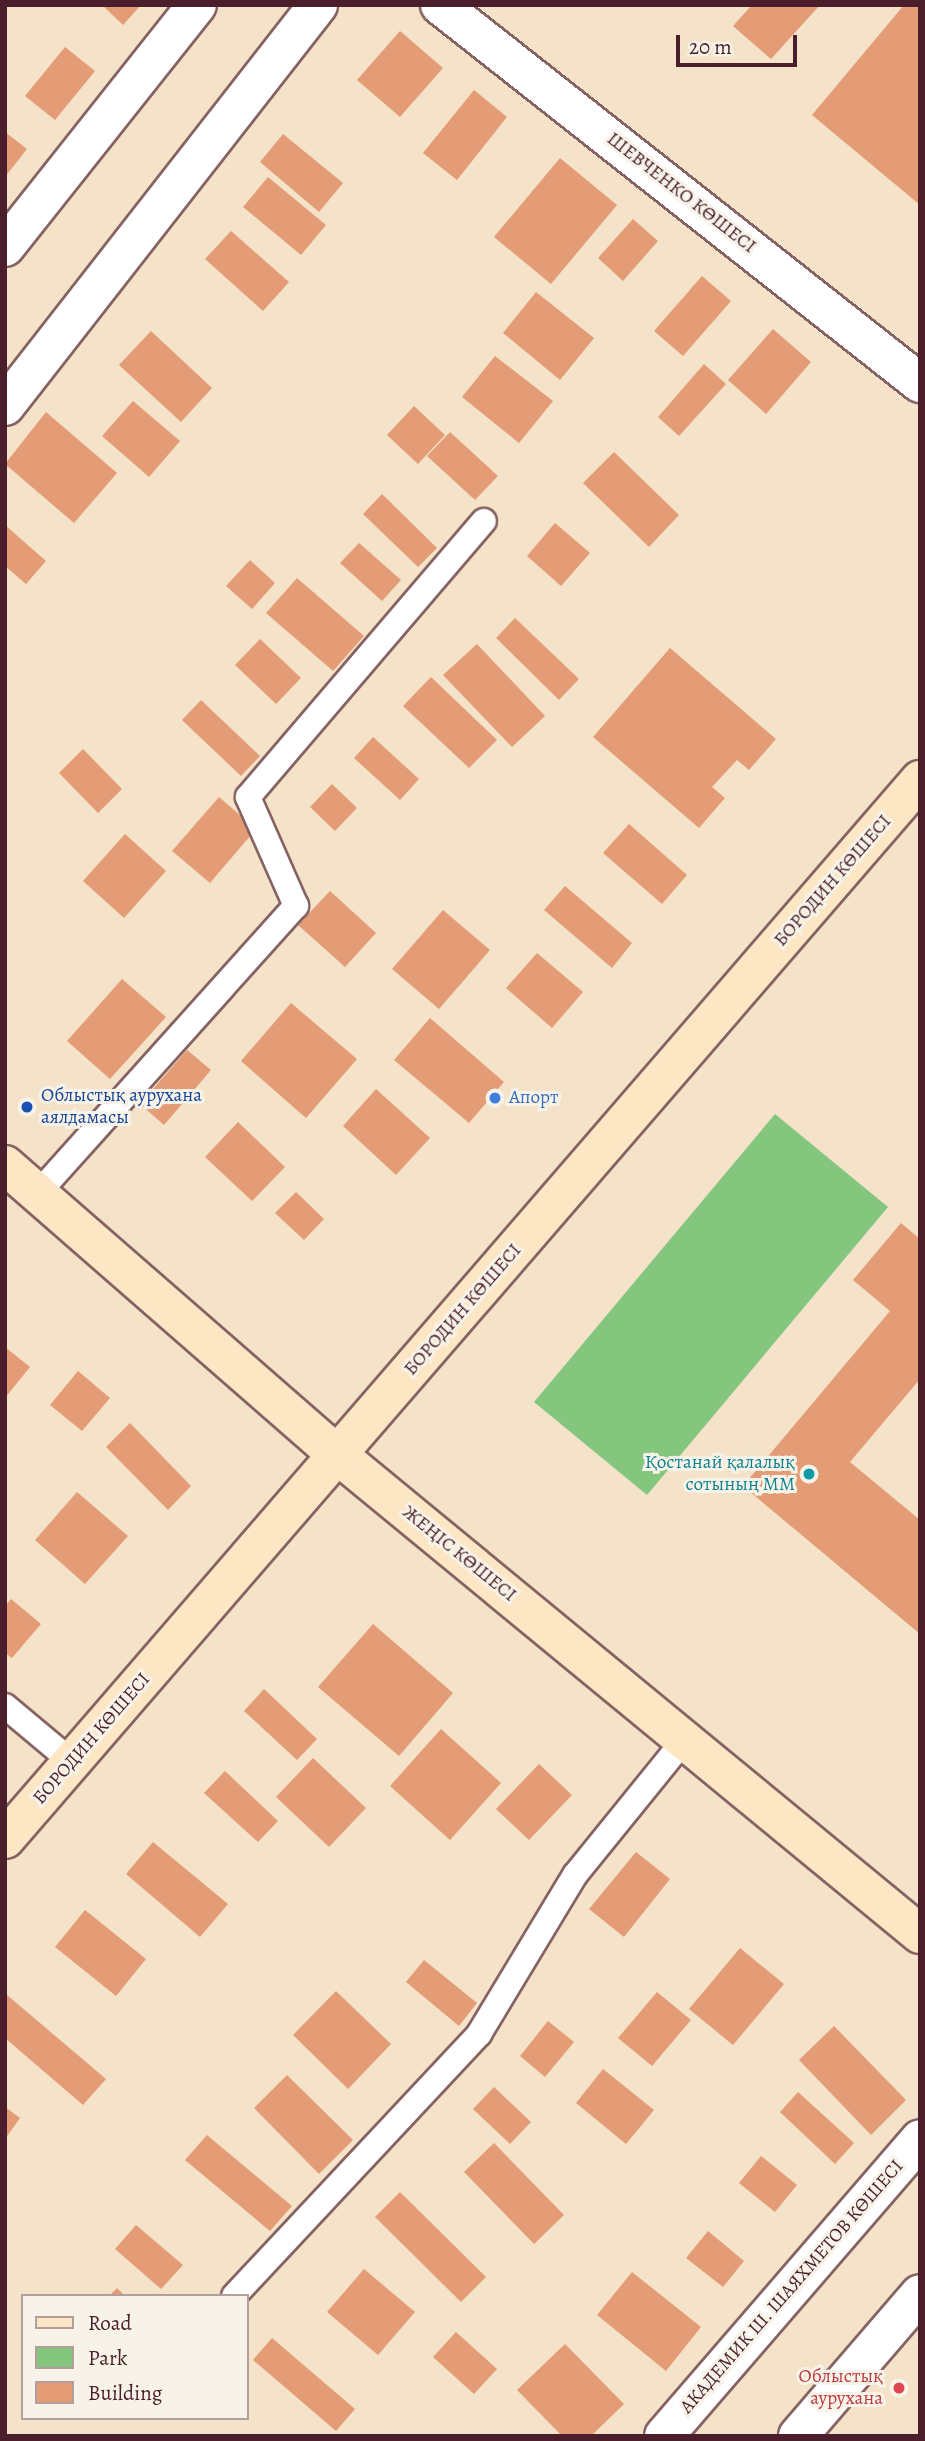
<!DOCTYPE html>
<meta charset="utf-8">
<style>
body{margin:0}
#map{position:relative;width:925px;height:2441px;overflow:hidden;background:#f4e2c9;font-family:Alegreya,serif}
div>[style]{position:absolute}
.green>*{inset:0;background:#85c67f}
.building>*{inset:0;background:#e39c75}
.roads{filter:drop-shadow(2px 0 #866362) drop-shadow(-2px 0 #866362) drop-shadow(0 2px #866362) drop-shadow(0 -2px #866362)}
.lane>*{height:24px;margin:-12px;padding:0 12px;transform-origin:12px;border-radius:12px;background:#fff}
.street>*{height:38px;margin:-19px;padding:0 19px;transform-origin:19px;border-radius:19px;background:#fff}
.secondary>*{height:38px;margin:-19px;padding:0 19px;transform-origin:19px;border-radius:19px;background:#fce6c4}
.dots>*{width:19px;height:19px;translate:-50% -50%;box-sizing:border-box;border:4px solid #f7f3e8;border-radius:50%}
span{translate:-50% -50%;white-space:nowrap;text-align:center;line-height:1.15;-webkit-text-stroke:6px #f7f3e8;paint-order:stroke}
.street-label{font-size:19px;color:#4a1f2b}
.transit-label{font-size:19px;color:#164399}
.left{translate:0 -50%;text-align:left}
.shop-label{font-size:19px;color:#366cbe}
.culture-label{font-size:19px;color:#0d838f}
.right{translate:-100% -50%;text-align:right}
.health-label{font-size:19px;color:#be3a42}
.frame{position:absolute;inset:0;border:7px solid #4a1f2b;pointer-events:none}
.legend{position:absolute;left:21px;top:2294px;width:228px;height:126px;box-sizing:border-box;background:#f7f3e8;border:2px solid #b29e9c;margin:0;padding:9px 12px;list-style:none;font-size:21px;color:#4a1f2b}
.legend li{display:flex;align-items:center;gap:14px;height:35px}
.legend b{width:35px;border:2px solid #b29e9c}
.scale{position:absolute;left:676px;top:35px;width:121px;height:32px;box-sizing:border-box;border:4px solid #4a1f2b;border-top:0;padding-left:9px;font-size:21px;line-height:24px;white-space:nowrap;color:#4a1f2b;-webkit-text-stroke:5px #f7f3e8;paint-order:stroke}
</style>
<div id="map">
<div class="green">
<div style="clip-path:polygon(775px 1114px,888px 1207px,647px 1495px,534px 1402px)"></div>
</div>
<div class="building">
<div style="clip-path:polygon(102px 5px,141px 5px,123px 25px)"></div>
<div style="clip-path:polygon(752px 5px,820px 5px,771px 59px,733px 26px)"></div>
<div style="clip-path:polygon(904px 5px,920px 5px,920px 205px,812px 115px)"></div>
<div style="clip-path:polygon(400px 31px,443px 68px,400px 117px,357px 80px)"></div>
<div style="clip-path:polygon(65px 47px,95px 71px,55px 120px,25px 96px)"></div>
<div style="clip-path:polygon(474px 90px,507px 117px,457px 180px,423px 153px)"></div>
<div style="clip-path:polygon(5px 132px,27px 149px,5px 177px)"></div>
<div style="clip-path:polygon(283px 134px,343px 183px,319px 212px,260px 162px)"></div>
<div style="clip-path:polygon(560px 158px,617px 205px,551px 284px,494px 237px)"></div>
<div style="clip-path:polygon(268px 177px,326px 225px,301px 255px,243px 207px)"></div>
<div style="clip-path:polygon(633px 219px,658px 241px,623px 281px,598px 258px)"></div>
<div style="clip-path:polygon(231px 231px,289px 282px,263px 311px,205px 259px)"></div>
<div style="clip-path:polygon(702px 276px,731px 301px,683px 356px,654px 331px)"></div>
<div style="clip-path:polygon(536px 292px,594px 338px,560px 380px,503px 333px)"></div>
<div style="clip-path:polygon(773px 329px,811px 362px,766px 414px,728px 380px)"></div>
<div style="clip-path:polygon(151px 331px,212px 388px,181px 422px,119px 365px)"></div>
<div style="clip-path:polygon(495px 356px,553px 401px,519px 443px,462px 397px)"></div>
<div style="clip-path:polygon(704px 364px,726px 384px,679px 436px,658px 417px)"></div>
<div style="clip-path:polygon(133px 401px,180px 441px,149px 477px,102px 436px)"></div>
<div style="clip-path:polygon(414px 406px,445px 435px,418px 464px,387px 435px)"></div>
<div style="clip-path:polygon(46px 412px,117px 473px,74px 523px,5px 464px)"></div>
<div style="clip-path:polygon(450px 432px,498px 476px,475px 500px,427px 456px)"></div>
<div style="clip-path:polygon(614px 452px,679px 515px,649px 547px,583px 483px)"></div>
<div style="clip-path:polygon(382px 494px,437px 548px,418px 567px,363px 514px)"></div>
<div style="clip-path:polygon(555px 523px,590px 553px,561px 586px,527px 556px)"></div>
<div style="clip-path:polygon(5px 525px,46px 561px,26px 584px,5px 566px)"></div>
<div style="clip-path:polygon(359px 543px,401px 580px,382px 601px,340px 563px)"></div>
<div style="clip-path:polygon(250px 560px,275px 583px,252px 609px,226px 586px)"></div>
<div style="clip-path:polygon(297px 578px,364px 636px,333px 671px,266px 613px)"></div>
<div style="clip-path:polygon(515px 618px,579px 679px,559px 700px,496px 638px)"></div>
<div style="clip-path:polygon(260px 639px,301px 678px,276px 704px,235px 665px)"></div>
<div style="clip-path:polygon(477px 644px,545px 716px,512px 747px,443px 675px)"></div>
<div style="clip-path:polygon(670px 648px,776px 739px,749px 770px,737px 760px,712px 787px,725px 798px,699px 828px,593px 737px)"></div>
<div style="clip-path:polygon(431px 677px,497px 740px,469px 768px,403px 706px)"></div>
<div style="clip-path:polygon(201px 700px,260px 756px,241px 776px,182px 720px)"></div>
<div style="clip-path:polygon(373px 737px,419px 779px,400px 800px,354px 758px)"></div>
<div style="clip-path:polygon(83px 749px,122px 789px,98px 813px,59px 773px)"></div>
<div style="clip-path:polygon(332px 784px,357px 808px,335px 831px,310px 807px)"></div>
<div style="clip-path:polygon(219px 797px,256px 829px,210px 883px,172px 851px)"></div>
<div style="clip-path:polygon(629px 824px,687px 875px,662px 904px,603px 853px)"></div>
<div style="clip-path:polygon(125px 834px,166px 871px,124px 918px,83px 881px)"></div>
<div style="clip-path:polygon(565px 886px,632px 943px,612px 968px,544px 910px)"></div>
<div style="clip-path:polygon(330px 891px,376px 933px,345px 967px,298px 925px)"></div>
<div style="clip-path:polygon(443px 910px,490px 950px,439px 1009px,392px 969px)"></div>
<div style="clip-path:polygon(537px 953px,583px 992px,552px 1028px,506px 988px)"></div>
<div style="clip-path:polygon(122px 979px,166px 1017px,110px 1079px,67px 1041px)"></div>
<div style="clip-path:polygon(291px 1003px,357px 1059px,306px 1118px,241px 1061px)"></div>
<div style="clip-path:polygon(430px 1018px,504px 1082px,469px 1123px,394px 1060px)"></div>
<div style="clip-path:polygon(187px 1050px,211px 1070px,164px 1125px,140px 1104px)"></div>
<div style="clip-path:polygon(376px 1089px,430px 1138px,396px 1175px,343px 1126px)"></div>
<div style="clip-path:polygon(238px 1122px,285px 1167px,252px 1201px,205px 1157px)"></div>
<div style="clip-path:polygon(296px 1192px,324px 1219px,304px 1240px,275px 1213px)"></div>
<div style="clip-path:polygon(901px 1223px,920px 1239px,920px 1379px,850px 1462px,920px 1520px,920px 1634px,743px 1486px,890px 1311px,853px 1280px)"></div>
<div style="clip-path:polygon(5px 1347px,30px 1367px,5px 1398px)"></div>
<div style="clip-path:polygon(78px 1371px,110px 1398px,82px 1431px,50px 1405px)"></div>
<div style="clip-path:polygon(130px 1423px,191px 1486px,168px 1510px,106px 1447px)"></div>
<div style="clip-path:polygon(77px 1492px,128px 1536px,85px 1584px,35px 1540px)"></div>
<div style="clip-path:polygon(11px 1599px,41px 1624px,12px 1658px,5px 1653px,5px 1606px)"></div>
<div style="clip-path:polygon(373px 1624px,453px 1693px,399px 1756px,318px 1687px)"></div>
<div style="clip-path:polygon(264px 1689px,317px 1739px,297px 1760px,244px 1711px)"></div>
<div style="clip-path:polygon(441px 1729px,501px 1783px,450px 1840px,390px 1786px)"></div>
<div style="clip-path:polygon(313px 1758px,366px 1808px,329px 1847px,276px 1797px)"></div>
<div style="clip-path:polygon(539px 1764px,572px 1795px,529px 1840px,496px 1809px)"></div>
<div style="clip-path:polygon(225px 1771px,278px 1821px,258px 1842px,204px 1793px)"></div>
<div style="clip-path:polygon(153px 1842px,228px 1904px,200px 1937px,126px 1874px)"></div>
<div style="clip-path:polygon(636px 1852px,670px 1879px,624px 1937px,589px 1909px)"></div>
<div style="clip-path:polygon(85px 1910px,146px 1959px,116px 1996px,55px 1947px)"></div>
<div style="clip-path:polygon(740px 1948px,784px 1984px,733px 2045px,689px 2009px)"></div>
<div style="clip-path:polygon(424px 1960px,477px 2003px,459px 2026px,406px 1982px)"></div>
<div style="clip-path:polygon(336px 1991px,391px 2044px,348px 2089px,293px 2035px)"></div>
<div style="clip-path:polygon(657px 1992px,691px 2020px,652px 2066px,618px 2038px)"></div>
<div style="clip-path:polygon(7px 1995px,106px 2079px,83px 2105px,5px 2038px)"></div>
<div style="clip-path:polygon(548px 2021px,574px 2042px,545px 2077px,520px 2056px)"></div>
<div style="clip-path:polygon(834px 2026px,906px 2100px,871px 2135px,799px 2060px)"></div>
<div style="clip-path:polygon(603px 2069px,654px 2110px,626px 2144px,576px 2103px)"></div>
<div style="clip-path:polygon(287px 2075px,353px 2140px,319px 2174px,254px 2108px)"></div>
<div style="clip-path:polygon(494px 2087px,531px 2122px,510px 2144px,473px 2109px)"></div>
<div style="clip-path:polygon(798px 2092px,854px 2143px,835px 2164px,780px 2112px)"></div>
<div style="clip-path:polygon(5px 2107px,20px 2118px,5px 2139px)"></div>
<div style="clip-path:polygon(207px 2135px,292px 2206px,270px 2231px,185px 2160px)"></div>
<div style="clip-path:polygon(494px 2143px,564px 2215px,534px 2244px,464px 2172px)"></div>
<div style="clip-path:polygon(761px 2156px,797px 2185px,775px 2212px,739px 2183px)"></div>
<div style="clip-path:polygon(400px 2192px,486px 2277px,461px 2302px,375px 2217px)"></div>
<div style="clip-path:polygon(136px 2225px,183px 2265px,161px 2289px,115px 2249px)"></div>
<div style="clip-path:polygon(708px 2231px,744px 2261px,723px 2287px,686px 2258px)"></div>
<div style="clip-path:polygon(364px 2269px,415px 2312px,378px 2355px,327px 2312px)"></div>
<div style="clip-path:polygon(632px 2272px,701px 2327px,666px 2371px,597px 2315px)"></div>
<div style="clip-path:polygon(117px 2288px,125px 2296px,109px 2296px)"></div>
<div style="clip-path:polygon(456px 2332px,497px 2369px,474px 2394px,433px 2357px)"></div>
<div style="clip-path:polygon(272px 2338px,355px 2409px,336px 2431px,253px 2360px)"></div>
<div style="clip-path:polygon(565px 2344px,624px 2404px,591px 2436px,562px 2436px,517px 2390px)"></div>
</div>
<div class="roads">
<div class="lane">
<div style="left:39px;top:1192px;width:385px;rotate:-48.1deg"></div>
<div style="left:296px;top:906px;width:119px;rotate:-113.8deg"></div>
<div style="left:248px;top:797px;width:363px;rotate:-49.5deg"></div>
<div style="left:5px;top:1706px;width:87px;rotate:39.9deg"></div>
<div style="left:234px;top:2296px;width:359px;rotate:-46.9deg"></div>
<div style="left:479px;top:2034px;width:186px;rotate:-58.9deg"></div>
<div style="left:575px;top:1875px;width:175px;rotate:-51deg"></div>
</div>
<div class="street">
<div style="left:440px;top:5px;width:611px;rotate:38.22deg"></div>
<div style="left:5px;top:247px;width:309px;rotate:-51.6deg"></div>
<div style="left:5px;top:406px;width:509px;rotate:-52.03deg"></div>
<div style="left:664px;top:2436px;width:392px;rotate:-49.2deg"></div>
<div style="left:798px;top:2436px;width:187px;rotate:-49.3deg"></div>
</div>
<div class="secondary">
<div style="left:5px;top:1165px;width:442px;rotate:41.1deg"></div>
<div style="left:338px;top:1455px;width:754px;rotate:39.46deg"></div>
<div style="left:5px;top:1839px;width:1400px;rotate:-49.17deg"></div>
</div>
</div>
<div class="dots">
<div style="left:495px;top:1098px;background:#3f7fe0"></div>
<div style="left:27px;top:1107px;background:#1a4fb4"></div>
<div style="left:809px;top:1474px;background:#0f9aa8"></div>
<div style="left:899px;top:2388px;background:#e0444e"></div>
</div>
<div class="street-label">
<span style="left:681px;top:193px;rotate:38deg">ШЕВЧЕНКО КӨШЕСІ</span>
<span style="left:833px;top:881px;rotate:-49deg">БОРОДИН КӨШЕСІ</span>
<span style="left:463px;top:1310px;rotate:-49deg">БОРОДИН КӨШЕСІ</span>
<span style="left:459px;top:1554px;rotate:39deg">ЖЕҢІС КӨШЕСІ</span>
<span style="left:92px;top:1739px;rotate:-49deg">БОРОДИН КӨШЕСІ</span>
<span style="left:792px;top:2287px;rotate:-49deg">АКАДЕМИК Ш. ШАЯХМЕТОВ КӨШЕСІ</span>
</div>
<div class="transit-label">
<span class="left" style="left:41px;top:1107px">Облыстық аурухана<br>аялдамасы</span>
</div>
<div class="shop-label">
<span class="left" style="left:509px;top:1098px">Апорт</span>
</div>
<div class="culture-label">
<span class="right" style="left:795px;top:1474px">Қостанай қалалық<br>сотының ММ</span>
</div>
<div class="health-label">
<span class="right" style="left:883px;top:2388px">Облыстық<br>аурухана</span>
</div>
<div class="frame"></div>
<ul class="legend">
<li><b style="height:9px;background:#fce6c4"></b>Road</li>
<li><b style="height:19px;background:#85c67f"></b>Park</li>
<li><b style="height:19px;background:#e39c75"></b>Building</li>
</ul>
<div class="scale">20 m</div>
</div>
